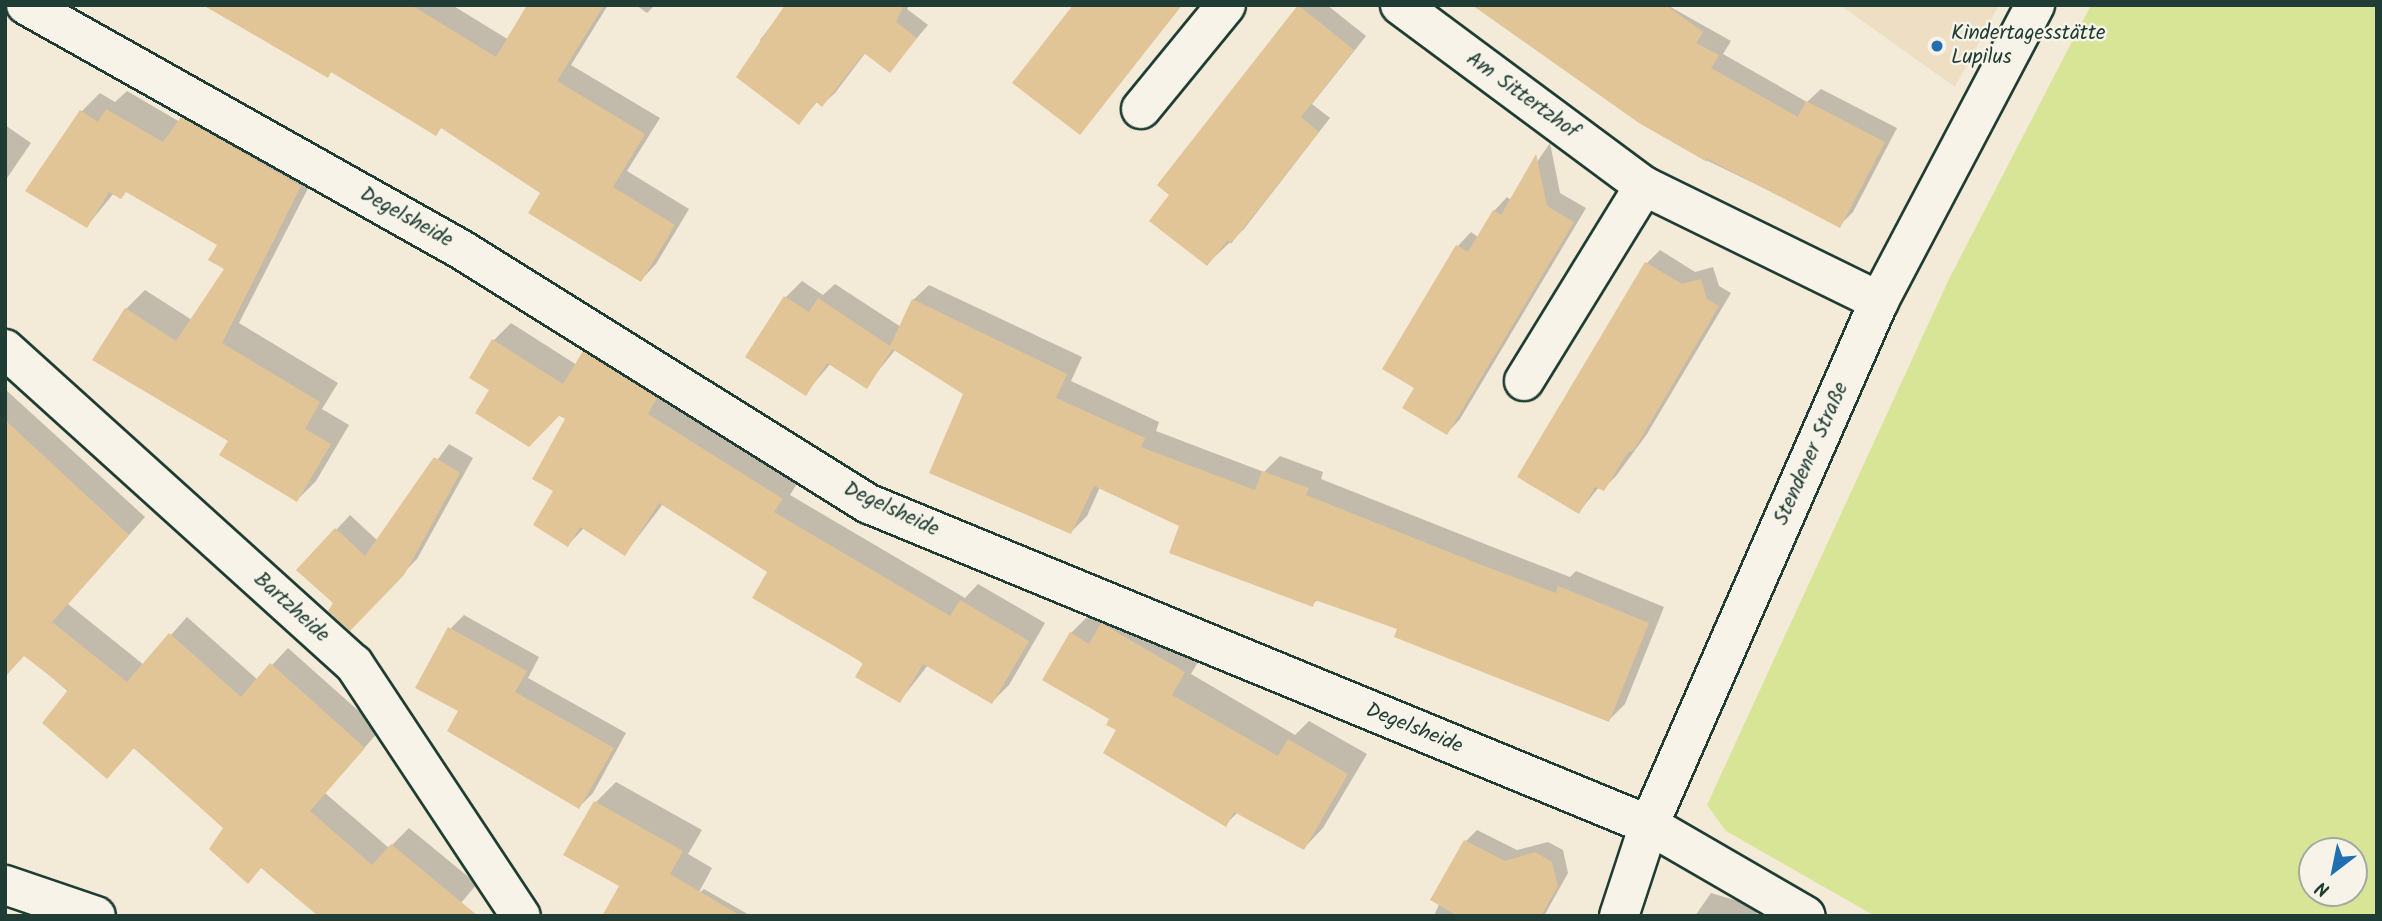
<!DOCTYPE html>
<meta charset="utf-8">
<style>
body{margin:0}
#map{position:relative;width:2382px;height:921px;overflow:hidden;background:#f3ead8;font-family:Kalam,sans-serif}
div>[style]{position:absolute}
.built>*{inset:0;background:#eedfc4}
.green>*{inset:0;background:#d8e597}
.shadow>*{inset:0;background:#0003}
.building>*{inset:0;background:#e2c596}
.roads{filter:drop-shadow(2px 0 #1f3d34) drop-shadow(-2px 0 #1f3d34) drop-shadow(0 2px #1f3d34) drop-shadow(0 -2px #1f3d34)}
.minor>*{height:38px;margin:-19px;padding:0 19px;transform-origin:19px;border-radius:19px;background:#f7f3e8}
.dots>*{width:19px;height:19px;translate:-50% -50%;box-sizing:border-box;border:4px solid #f7f3e8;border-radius:50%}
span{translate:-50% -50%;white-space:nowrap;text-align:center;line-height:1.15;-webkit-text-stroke:5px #f7f3e8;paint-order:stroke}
.poi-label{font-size:21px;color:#1f3d34}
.left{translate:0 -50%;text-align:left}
.street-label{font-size:21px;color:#1f3d34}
.frame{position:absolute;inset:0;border:7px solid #1f3d34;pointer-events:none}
.north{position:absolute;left:2298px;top:837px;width:70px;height:70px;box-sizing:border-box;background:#f7f3e8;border:2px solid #a1aaa0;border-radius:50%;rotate:212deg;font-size:19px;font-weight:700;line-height:28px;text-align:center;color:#1f3d34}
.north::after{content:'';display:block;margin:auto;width:24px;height:32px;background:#1f6fb2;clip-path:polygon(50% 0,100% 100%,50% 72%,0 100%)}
</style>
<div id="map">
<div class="built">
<div style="clip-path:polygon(1840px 5px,1999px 5px,1955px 87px)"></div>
</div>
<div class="green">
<div style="clip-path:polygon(evenodd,2091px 5px,2377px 5px,2377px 916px,1875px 916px,1726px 831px,1707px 805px,1949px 279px,2091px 5px,2312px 851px,2354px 851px,2354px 893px,2312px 893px,2312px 851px)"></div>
</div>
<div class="shadow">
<div style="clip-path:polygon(203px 5px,452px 5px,509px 40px,529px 5px,608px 5px,571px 65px,660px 118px,627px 171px,689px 209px,656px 264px,641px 280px,543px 193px,442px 127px,436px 134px,332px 71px,328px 76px)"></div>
<div style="clip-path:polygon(636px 5px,655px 5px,647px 13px)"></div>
<div style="clip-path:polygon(787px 5px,909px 5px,907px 9px,928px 25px,890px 70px,866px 52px,835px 93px,822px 105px,818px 101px,799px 122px,760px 40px)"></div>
<div style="clip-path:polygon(1074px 5px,1182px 5px,1080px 133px)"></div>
<div style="clip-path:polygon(1299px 5px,1327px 5px,1366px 36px,1312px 104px,1330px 118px,1244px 229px,1207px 264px,1172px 195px,1159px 185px)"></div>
<div style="clip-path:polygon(1478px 5px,1667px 5px,1731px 41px,1723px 54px,1807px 102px,1821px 89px,1897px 128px,1853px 212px,1840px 225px,1706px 160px)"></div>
<div style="clip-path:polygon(127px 91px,180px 122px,202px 100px,319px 167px,239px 323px,338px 383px,322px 409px,349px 425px,316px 481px,297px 500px,231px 440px,126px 309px,145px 290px,192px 320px,226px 268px,219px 244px,128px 190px,114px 193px,87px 226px,81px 112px,100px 93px,115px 102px)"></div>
<div style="clip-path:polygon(5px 125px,31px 143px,5px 181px)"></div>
<div style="clip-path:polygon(1550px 143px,1560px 193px,1586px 208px,1460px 419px,1447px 433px,1417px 387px,1385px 368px,1458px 246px,1471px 232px,1478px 237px,1494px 211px,1507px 197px,1511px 200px)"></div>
<div style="clip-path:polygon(1660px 250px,1695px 272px,1713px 267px,1719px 286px,1731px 293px,1647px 434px,1616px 476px,1603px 489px,1599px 487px,1579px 512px,1647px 263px)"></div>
<div style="clip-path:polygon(802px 281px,823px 295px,835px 284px,901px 327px,913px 300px,929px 285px,1082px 357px,1071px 381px,1159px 422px,1156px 431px,1264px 472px,1280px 456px,1323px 472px,1321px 479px,1490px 546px,1570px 577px,1576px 571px,1664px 607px,1625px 704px,1609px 720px,1399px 628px,1318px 599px,1312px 605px,1181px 525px,1100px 487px,1087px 516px,1071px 532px,966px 393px,896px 349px,866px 386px,831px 363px,805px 394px,747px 357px,786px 297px)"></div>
<div style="clip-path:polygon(511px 323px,577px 365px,601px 335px,798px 482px,790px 495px,965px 598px,978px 584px,1045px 623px,1009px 685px,992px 702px,928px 665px,900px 701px,770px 572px,663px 504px,625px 554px,584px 528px,568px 545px,555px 491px,567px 419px,492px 389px,494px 340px)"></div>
<div style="clip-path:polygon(5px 389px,145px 517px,68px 604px,144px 665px,187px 617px,258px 680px,288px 648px,380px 730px,325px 793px,389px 848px,409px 828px,477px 884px,450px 916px,225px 827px,5px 637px)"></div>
<div style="clip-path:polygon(449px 444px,473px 458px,417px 559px,350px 628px,336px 603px,299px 570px,350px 515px,378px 541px)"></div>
<div style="clip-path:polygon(1091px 613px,1204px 652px,1191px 674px,1295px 735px,1309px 721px,1367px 754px,1323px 828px,1304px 848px,1238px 812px,1226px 824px,1119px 729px,1071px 633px)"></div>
<div style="clip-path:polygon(464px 615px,539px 657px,528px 678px,626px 733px,593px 793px,579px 807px,461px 711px,450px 629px)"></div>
<div style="clip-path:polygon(616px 782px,702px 830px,688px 854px,712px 868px,698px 894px,704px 889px,751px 916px,619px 916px,622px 885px,566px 854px,596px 802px)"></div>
<div style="clip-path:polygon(1477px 830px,1517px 850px,1548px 842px,1563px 850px,1568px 873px,1544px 916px,1434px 916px,1466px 841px)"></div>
<div style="clip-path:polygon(1711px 893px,1758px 907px,1756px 916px,1695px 916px)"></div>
</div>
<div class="building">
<div style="clip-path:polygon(203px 5px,411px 5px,496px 57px,527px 5px,604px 5px,557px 81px,645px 134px,613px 187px,675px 225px,641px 282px,528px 213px,540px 193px,441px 128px,436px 136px,331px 72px,328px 78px)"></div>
<div style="clip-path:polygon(785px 5px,904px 5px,896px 22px,917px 38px,890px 73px,864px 53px,822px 107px,816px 102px,799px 125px,736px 77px)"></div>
<div style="clip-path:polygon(1073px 5px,1182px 5px,1080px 135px,1012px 83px)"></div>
<div style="clip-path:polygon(1298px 5px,1354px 50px,1301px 117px,1319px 132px,1231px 244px,1228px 240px,1207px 266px,1149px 221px,1169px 195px,1157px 185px)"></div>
<div style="clip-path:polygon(1472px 5px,1666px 5px,1703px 32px,1696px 43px,1719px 55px,1711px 68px,1798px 117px,1806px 101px,1885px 142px,1840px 228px,1706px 158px,1707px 162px,1639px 123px)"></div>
<div style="clip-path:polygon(106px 109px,163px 142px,181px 117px,301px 186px,222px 343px,320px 402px,305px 429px,331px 444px,297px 502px,219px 455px,228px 441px,92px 360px,125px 308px,176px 341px,224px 269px,208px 260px,217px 245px,126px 192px,121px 199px,109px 192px,87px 228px,25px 191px,80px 110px,98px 122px)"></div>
<div style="clip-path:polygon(1536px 154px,1547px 206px,1574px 222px,1447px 435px,1402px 408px,1414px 388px,1382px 369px,1456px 245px,1468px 252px,1493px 210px,1501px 215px)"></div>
<div style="clip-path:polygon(1645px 262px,1682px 284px,1701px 279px,1707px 299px,1719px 306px,1634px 450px,1628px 452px,1604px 491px,1595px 487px,1579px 514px,1517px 477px)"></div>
<div style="clip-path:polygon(784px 296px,809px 312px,818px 298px,890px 346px,912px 299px,1067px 374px,1056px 398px,1145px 438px,1141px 447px,1255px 490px,1262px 471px,1309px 488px,1306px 495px,1474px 562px,1556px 593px,1558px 586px,1649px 623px,1609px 722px,1394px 637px,1397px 629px,1315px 600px,1313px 607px,1169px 553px,1179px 526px,1094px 486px,1071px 534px,929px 473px,963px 394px,892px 349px,867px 389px,827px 363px,806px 396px,745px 357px)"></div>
<div style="clip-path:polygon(492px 339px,563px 384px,583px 351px,657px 398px,648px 414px,783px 499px,774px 512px,950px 616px,960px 600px,1029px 641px,992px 704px,923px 664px,900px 703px,855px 677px,863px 663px,752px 598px,767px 572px,659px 503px,625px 556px,580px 527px,568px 547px,533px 525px,553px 491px,532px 479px,565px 419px,560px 415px,529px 447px,475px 413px,489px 390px,469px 378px)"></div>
<div style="clip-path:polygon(5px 420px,129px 535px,52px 622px,127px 682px,169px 633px,241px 697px,270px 663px,365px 748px,310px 811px,372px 865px,391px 844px,478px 916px,318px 916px,261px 868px,248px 884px,209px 849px,223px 828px,134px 748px,107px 779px,42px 723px,68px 690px,24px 656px,5px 677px)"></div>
<div style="clip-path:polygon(434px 457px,460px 473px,404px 575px,350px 631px,328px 611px,333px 603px,296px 570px,335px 528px,365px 556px)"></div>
<div style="clip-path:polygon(1101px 623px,1185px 672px,1172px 695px,1278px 756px,1288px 739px,1348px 774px,1304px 850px,1234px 812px,1226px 827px,1103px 753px,1116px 730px,1106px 725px,1109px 719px,1042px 680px,1070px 632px,1089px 644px)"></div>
<div style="clip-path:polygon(448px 627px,527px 671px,515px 692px,614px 748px,579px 809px,447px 731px,458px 711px,415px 688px)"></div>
<div style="clip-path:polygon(594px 801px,683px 851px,670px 874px,741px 916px,602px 916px,619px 886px,563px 855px)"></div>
<div style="clip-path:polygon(1464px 840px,1505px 861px,1535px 852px,1552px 862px,1558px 886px,1541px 916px,1458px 916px,1430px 900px)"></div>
</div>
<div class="roads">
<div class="minor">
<div style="left:26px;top:5px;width:500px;rotate:29.33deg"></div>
<div style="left:462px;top:250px;width:480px;rotate:32deg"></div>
<div style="left:869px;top:504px;width:843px;rotate:22.37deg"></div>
<div style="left:1649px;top:825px;width:181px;rotate:30.1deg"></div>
<div style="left:1400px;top:5px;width:304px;rotate:36.6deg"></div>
<div style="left:1644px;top:186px;width:262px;rotate:26.1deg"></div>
<div style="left:1141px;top:109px;width:134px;rotate:-50.7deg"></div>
<div style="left:5px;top:349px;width:470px;rotate:42.1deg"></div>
<div style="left:354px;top:664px;width:302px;rotate:56.5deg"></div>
<div style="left:1524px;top:381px;width:229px;rotate:-58.4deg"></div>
<div style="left:5px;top:885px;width:96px;rotate:18.8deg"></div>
<div style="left:1619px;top:916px;width:96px;rotate:-71.8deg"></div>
<div style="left:1649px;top:825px;width:572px;rotate:-66.3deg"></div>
<div style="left:1879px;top:301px;width:335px;rotate:-62.2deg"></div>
</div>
</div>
<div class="dots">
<div style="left:1937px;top:46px;background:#1f6fb2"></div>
</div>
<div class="poi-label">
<span class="left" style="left:1951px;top:46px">Kindertagesstätte<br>Lupilus</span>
</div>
<div class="street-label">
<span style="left:1522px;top:96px;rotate:36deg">Am Sittertzhof</span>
<span style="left:406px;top:218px;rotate:29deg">Degelsheide</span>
<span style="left:1812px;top:454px;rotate:-66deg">Stendener Straße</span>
<span style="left:891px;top:510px;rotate:25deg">Degelsheide</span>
<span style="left:291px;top:608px;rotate:42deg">Bartzheide</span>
<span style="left:1414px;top:729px;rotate:22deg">Degelsheide</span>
</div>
<div class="frame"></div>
<div class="north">N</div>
</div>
